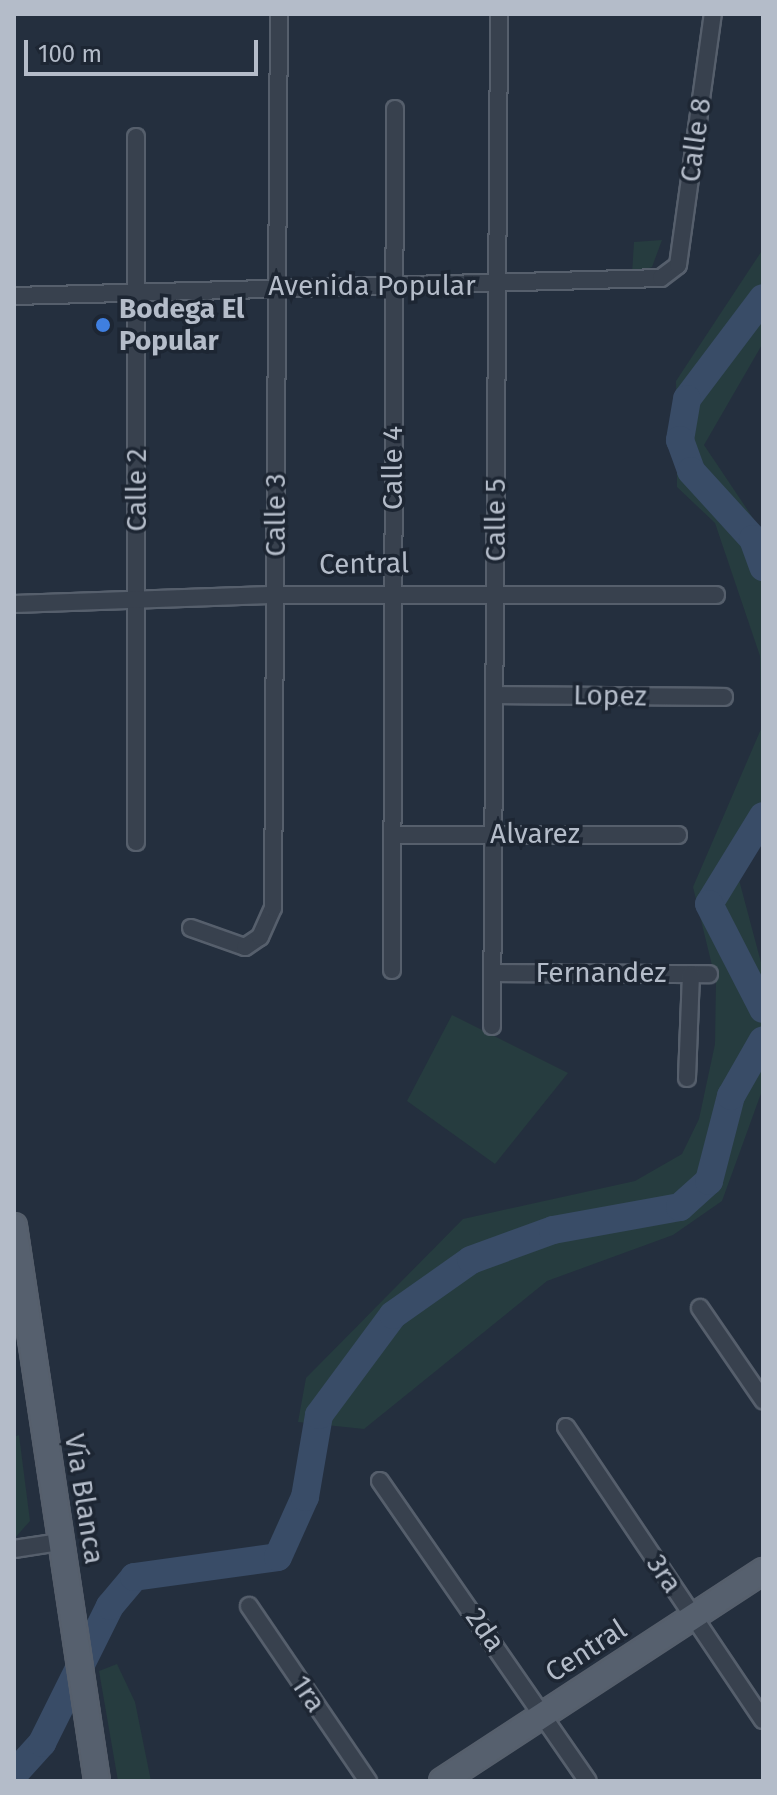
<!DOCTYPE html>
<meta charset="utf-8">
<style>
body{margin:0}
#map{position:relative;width:777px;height:1795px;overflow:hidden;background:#242f3e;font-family:"Fira Sans",sans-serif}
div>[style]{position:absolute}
.green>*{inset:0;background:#263c3f}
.river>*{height:28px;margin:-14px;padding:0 14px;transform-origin:14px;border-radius:14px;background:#394c67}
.roads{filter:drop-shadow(2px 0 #565f6c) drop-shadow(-2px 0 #565f6c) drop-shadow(0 2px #565f6c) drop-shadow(0 -2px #565f6c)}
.minor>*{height:16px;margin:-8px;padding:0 8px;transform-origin:8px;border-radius:8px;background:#38414e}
.primary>*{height:24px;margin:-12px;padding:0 12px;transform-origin:12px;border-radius:12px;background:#56606e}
.dots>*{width:22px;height:22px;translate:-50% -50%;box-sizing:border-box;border:4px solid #1d2633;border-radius:50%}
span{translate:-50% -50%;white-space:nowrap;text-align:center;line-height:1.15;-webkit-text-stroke:7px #1d2633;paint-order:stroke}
.street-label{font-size:28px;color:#b4bcc9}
.poi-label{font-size:28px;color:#b4bcc9;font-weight:700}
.left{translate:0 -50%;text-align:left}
.frame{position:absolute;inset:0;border:16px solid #b4bcc9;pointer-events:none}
.scale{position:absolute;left:24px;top:40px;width:234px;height:36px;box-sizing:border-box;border:4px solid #b4bcc9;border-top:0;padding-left:10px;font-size:24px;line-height:28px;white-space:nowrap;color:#b4bcc9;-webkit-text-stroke:6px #1d2633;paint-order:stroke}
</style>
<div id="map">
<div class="green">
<div style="clip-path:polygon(662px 240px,652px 267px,632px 274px,634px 242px)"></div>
<div style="clip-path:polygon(763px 249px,763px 343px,704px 445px,763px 533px,763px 838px,738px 876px,763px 970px,763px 1088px,722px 1201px,673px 1235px,547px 1281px,364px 1429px,298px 1422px,306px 1378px,463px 1219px,635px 1181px,682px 1154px,699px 1119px,715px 1044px,716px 982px,693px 887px,761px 729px,760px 656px,715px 523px,677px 487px,676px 381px)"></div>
<div style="clip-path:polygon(452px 1015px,568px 1073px,495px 1164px,407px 1101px)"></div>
<div style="clip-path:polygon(19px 1435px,30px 1521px,14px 1539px,14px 1437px)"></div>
<div style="clip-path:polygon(117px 1664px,135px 1702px,151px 1781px,118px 1781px,99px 1671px)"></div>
</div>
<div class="river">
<div style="left:763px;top:298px;width:126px;rotate:127deg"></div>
<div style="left:687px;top:399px;width:42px;rotate:99.7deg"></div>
<div style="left:680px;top:440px;width:33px;rotate:70deg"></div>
<div style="left:691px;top:471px;width:92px;rotate:47.6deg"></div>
<div style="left:753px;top:539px;width:30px;rotate:70deg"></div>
<div style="left:763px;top:816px;width:103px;rotate:121.5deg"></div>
<div style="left:709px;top:904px;width:118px;rotate:62.8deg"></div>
<div style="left:14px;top:1774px;width:42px;rotate:-47.9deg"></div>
<div style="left:42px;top:1743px;width:153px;rotate:-63.6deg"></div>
<div style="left:110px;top:1606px;width:38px;rotate:-50deg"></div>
<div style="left:134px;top:1577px;width:145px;rotate:-7.9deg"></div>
<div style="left:278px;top:1557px;width:66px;rotate:-65.8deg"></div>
<div style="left:305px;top:1497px;width:83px;rotate:-80.3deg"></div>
<div style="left:319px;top:1415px;width:124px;rotate:-53.5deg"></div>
<div style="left:393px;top:1315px;width:95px;rotate:-35.2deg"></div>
<div style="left:471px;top:1260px;width:87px;rotate:-20.1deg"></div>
<div style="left:553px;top:1230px;width:129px;rotate:-10.3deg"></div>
<div style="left:680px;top:1207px;width:39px;rotate:-42deg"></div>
<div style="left:709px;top:1181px;width:88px;rotate:-75.5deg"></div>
<div style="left:731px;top:1096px;width:64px;rotate:-60.3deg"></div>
</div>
<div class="roads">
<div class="minor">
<div style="left:136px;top:137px;width:705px;rotate:90deg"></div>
<div style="left:14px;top:296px;width:647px;rotate:-1.59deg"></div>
<div style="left:661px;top:278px;width:21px;rotate:-37deg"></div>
<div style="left:678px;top:265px;width:253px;rotate:-82.1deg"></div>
<div style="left:14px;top:604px;width:263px;rotate:-2deg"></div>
<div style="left:277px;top:595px;width:439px"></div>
<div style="left:495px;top:695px;width:229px;rotate:0.5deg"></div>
<div style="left:393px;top:835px;width:285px"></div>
<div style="left:191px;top:928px;width:57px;rotate:19.4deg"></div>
<div style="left:245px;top:947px;width:18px;rotate:-34deg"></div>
<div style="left:260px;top:937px;width:32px;rotate:-66deg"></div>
<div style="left:273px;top:908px;width:894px;rotate:-89.62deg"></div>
<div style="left:392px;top:970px;width:861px;rotate:-89.8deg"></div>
<div style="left:494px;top:973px;width:215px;rotate:0.3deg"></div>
<div style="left:492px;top:1026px;width:1012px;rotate:-89.6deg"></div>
<div style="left:687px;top:1078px;width:104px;rotate:-87.8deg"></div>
<div style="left:700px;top:1308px;width:112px;rotate:55.6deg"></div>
<div style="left:566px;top:1427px;width:353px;rotate:56.1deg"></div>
<div style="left:380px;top:1481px;width:365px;rotate:55.3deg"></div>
<div style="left:14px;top:1549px;width:47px;rotate:-8.7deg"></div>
<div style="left:249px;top:1606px;width:212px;rotate:55.8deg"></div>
</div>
<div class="primary">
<div style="left:14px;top:1226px;width:561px;rotate:81.49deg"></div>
<div style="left:442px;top:1781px;width:384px;rotate:-33.2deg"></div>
</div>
</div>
<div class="dots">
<div style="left:103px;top:325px;background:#3f7fe0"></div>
</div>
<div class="street-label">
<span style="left:696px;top:140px;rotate:-82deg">Calle 8</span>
<span style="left:372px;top:286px">Avenida Popular</span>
<span style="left:393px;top:468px;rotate:-90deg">Calle 4</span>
<span style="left:137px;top:490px;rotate:-90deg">Calle 2</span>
<span style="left:276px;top:515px;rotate:-90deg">Calle 3</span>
<span style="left:496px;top:520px;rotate:-90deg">Calle 5</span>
<span style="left:364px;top:564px;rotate:-1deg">Central</span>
<span style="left:610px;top:696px;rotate:1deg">Lopez</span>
<span style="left:535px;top:834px">Alvarez</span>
<span style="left:601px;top:973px">Fernandez</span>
<span style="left:84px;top:1499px;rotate:81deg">Vía Blanca</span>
<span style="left:664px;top:1574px;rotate:56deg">3ra</span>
<span style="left:485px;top:1630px;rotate:55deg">2da</span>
<span style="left:586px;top:1651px;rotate:-33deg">Central</span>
<span style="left:308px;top:1694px;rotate:56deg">1ra</span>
</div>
<div class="poi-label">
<span class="left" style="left:119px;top:325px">Bodega El<br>Popular</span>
</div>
<div class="frame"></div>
<div class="scale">100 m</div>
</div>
